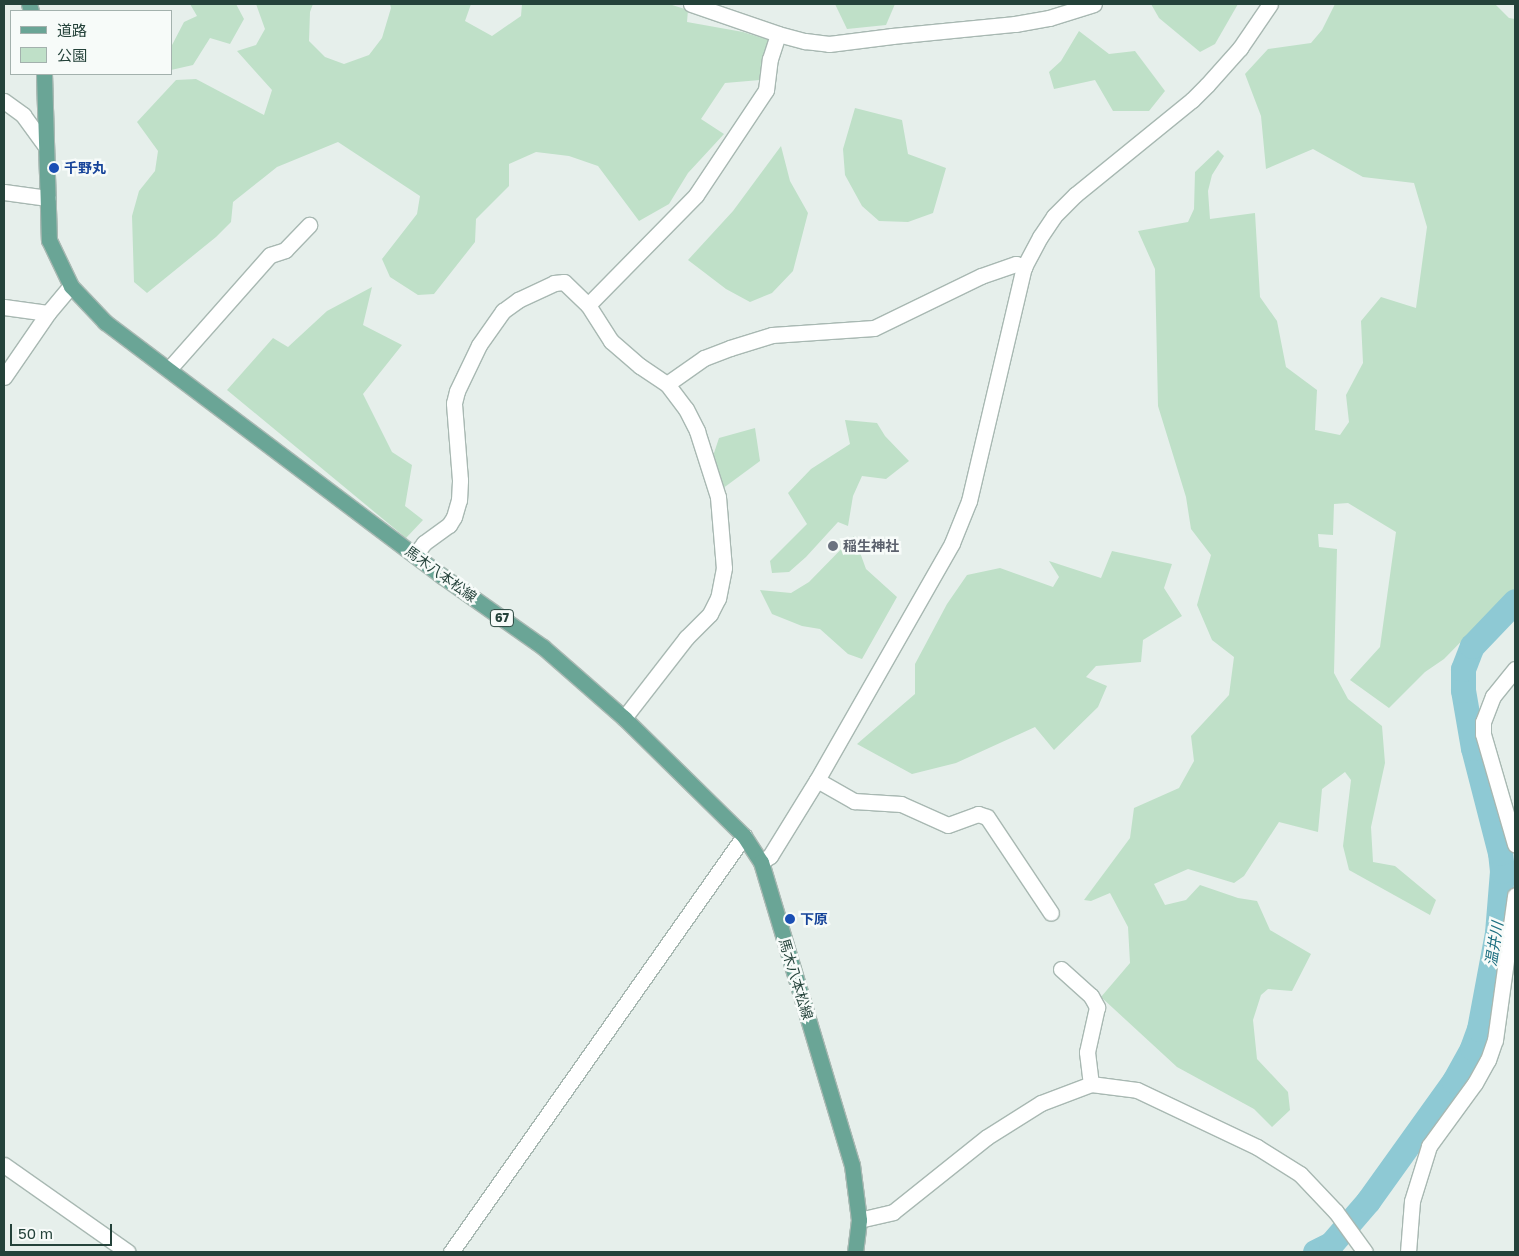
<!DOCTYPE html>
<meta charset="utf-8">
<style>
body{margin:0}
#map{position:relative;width:1519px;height:1256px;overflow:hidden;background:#e6efeb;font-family:"Golos Text","Noto Sans JP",sans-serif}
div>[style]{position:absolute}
.green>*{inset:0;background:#bfe0c8}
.river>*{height:25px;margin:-12.5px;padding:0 12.5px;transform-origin:12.5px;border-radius:12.5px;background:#8ec9d4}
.roads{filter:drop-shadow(1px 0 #a8b8b2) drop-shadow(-1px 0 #a8b8b2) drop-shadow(0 1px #a8b8b2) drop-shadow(0 -1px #a8b8b2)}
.street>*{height:15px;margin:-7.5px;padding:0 7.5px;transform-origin:7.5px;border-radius:7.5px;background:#fff}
.secondary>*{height:15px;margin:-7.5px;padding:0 7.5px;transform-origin:7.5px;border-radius:7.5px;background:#fff}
.primary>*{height:15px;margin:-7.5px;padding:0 7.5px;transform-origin:7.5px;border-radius:7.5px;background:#6aa596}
.dots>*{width:14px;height:14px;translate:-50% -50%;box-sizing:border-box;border:2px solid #f7fbf9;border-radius:50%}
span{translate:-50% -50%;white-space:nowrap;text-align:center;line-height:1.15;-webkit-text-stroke:5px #f7fbf9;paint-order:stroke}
.shield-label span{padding:1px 4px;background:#f7fbf9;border:1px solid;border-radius:4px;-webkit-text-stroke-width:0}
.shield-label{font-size:12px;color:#24423a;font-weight:700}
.transit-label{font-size:14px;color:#164399;font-weight:700}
.left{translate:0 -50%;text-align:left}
.worship-label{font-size:14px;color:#5b616d;font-weight:700}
.street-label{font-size:14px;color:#24423a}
.water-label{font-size:15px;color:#1c6f80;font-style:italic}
.frame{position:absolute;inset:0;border:5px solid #24423a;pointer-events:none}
.legend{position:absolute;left:10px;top:10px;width:162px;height:65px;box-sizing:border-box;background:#f7fbf9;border:1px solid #a3b1ad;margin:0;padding:6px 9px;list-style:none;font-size:15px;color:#24423a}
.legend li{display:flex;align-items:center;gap:10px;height:25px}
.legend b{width:25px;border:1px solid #a3b1ad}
.scale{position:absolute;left:10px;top:1224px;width:102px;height:22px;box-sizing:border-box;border:2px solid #24423a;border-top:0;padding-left:6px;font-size:15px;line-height:18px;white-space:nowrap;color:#24423a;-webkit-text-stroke:4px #f7fbf9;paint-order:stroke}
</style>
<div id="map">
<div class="green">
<div style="clip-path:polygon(190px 4px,236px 4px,244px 19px,230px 44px,210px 38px,193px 65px,171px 70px,171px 47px,184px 22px,197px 16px)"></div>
<div style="clip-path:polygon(256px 4px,313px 4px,310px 12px,309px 41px,325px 57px,344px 64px,369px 55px,382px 38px,391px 8px,390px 4px,471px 4px,465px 21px,492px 36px,521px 16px,522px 4px,669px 4px,688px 10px,687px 22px,743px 32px,769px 40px,760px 80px,725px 83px,701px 119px,724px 134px,688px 173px,669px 204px,639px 221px,598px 166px,569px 156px,536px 152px,509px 164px,509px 186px,476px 219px,475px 242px,434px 294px,418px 295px,390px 277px,382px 259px,417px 214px,420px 196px,338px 142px,277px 167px,262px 179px,233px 202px,231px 222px,216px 237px,147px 293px,134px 282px,132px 216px,139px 191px,155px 171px,158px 151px,137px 122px,176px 80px,196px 79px,264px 115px,272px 90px,237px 51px,256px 45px,265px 29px)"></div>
<div style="clip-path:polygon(835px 4px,895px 4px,886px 25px,847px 29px)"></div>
<div style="clip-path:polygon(1151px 4px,1238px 4px,1215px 44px,1200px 52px,1159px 18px)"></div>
<div style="clip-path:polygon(1335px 4px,1495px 4px,1509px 18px,1515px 19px,1515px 592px,1494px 608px,1444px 659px,1425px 672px,1389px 708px,1350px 680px,1380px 647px,1396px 532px,1348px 503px,1334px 504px,1333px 535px,1318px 534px,1319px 547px,1337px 549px,1334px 673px,1348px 699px,1382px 726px,1385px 763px,1371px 827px,1373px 862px,1395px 866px,1436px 900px,1430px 915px,1349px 870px,1343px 846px,1351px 780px,1345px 772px,1322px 789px,1318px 832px,1279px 822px,1244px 876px,1234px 883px,1188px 869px,1154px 884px,1165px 905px,1186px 900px,1200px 885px,1238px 898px,1257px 901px,1270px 930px,1311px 954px,1292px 991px,1268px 989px,1261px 995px,1253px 1020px,1257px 1059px,1288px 1092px,1290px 1110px,1272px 1127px,1254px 1109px,1177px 1067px,1101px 997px,1130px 963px,1128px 927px,1110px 893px,1091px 901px,1084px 900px,1130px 838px,1134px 808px,1179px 788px,1194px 761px,1191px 736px,1229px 695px,1234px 657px,1212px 640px,1197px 605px,1211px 555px,1191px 529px,1186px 497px,1158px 406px,1155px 269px,1138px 231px,1188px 222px,1194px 209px,1195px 172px,1218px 150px,1224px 156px,1212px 175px,1208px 191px,1210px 219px,1255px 213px,1260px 297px,1277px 321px,1286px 367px,1317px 390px,1315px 430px,1340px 435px,1349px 422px,1346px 395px,1363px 363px,1361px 321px,1381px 297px,1416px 308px,1427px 227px,1414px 183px,1363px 177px,1313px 149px,1266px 169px,1261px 116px,1245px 74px,1268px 49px,1311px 43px,1322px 30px)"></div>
<div style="clip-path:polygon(1079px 31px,1109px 54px,1135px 51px,1165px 91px,1149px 111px,1113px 111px,1095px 80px,1054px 89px,1049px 72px,1061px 61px)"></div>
<div style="clip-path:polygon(855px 108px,902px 120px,908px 154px,946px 168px,933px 213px,908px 222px,879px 221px,862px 206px,845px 175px,843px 149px)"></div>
<div style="clip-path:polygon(781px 146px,790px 181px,808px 213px,793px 271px,772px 293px,750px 302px,726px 289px,688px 260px,733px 211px)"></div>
<div style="clip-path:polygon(372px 287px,363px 325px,402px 345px,363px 394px,392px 452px,412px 465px,405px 506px,423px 520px,406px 538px,227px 390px,273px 338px,288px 347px,327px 311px)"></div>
<div style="clip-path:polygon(845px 420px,877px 423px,885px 436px,909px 461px,886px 479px,862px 476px,853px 496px,848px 526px,838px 522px,806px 557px,789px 572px,772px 573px,770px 561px,807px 524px,788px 493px,811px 469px,850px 444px)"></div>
<div style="clip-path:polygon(755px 428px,760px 461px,722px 489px,712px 459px,719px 438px)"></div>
<div style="clip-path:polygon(854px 536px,866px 569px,897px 597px,862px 659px,848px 654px,820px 629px,802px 626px,772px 614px,760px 590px,791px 593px,809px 582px)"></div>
<div style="clip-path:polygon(1112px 551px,1172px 564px,1164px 588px,1182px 616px,1143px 640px,1141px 662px,1096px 666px,1086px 677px,1107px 686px,1098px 707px,1054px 750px,1035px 727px,956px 763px,912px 774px,857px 744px,915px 694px,915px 664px,947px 604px,967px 575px,1000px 568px,1053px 587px,1059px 577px,1049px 561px,1101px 578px)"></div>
</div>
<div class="river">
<div style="left:1315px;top:1252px;width:18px;rotate:-27deg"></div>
<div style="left:1331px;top:1244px;width:57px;rotate:-49.3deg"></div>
<div style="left:1368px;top:1201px;width:148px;rotate:-54.4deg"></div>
<div style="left:1454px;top:1081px;width:38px;rotate:-61deg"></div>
<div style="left:1472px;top:1048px;width:20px;rotate:-70deg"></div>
<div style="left:1479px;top:1029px;width:98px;rotate:-79.4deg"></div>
<div style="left:1497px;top:933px;width:62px;rotate:-85.4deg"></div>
<div style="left:1502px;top:871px;width:18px;rotate:-96deg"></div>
<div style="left:1500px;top:853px;width:108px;rotate:-104.4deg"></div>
<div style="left:1473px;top:748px;width:59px;rotate:-99.8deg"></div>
<div style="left:1463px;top:690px;width:21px;rotate:-90deg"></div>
<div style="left:1463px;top:669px;width:25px;rotate:-69deg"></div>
<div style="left:1472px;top:646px;width:62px;rotate:-46.3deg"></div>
</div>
<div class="roads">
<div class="street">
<div style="left:691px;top:4px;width:92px;rotate:19deg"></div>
<div style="left:778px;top:34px;width:28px;rotate:15deg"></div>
<div style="left:805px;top:41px;width:24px;rotate:7deg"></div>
<div style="left:829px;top:44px;width:64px;rotate:-7.2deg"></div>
<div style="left:892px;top:36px;width:124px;rotate:-5.6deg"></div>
<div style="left:1015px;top:24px;width:35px;rotate:-10deg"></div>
<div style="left:1049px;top:18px;width:47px;rotate:-17.3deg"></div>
<div style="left:4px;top:101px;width:24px;rotate:36deg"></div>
<div style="left:23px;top:115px;width:39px;rotate:54deg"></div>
<div style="left:4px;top:192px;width:44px;rotate:7.8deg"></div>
<div style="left:588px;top:305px;width:154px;rotate:-45.5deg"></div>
<div style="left:696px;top:195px;width:126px;rotate:-56.3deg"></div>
<div style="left:766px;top:90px;width:31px;rotate:-83deg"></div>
<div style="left:770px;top:59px;width:26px;rotate:-72deg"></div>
<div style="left:4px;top:307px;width:44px;rotate:7.8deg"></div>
<div style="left:169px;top:369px;width:152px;rotate:-48.5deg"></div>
<div style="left:270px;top:255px;width:16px;rotate:-18deg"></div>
<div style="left:285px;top:250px;width:35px;rotate:-46deg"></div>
<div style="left:4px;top:377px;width:78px;rotate:-55.5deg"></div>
<div style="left:48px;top:313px;width:35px;rotate:-50deg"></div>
<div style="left:667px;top:384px;width:45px;rotate:-35.1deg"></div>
<div style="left:704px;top:358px;width:28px;rotate:-21deg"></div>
<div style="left:730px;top:348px;width:44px;rotate:-17.2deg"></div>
<div style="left:772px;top:335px;width:102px;rotate:-3.9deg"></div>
<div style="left:874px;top:328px;width:119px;rotate:-25.9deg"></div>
<div style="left:981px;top:276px;width:37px;rotate:-19deg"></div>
<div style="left:1016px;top:264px;width:9px;rotate:21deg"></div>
<div style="left:415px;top:555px;width:15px;rotate:-53deg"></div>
<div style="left:424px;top:543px;width:31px;rotate:-36deg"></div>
<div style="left:449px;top:525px;width:9px;rotate:-58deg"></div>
<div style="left:454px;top:517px;width:18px;rotate:-74deg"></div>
<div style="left:459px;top:500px;width:20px;rotate:-87deg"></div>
<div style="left:460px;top:480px;width:77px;rotate:-94.5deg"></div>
<div style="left:454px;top:403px;width:12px;rotate:-76deg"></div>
<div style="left:457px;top:391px;width:51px;rotate:-64.4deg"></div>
<div style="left:479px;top:345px;width:42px;rotate:-54.8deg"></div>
<div style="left:503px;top:311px;width:19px;rotate:-36deg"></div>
<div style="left:518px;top:300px;width:40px;rotate:-25deg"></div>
<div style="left:554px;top:283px;width:10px;rotate:-6deg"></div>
<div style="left:564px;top:282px;width:33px;rotate:44deg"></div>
<div style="left:588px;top:305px;width:43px;rotate:57.4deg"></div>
<div style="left:611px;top:341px;width:38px;rotate:41deg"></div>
<div style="left:640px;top:366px;width:32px;rotate:34deg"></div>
<div style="left:667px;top:384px;width:31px;rotate:53deg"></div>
<div style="left:686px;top:409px;width:25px;rotate:63deg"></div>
<div style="left:697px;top:431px;width:69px;rotate:72.3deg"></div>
<div style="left:718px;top:497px;width:71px;rotate:85.2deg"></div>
<div style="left:724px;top:568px;width:31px;rotate:101deg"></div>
<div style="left:718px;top:598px;width:18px;rotate:117deg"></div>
<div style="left:710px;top:614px;width:34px;rotate:135deg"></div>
<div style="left:686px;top:638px;width:101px;rotate:127.8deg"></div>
<div style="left:1515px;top:669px;width:35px;rotate:129deg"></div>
<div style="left:1493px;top:696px;width:28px;rotate:111deg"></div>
<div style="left:1483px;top:722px;width:12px;rotate:90deg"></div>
<div style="left:1483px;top:734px;width:115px;rotate:73.8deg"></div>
<div style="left:817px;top:780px;width:43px;rotate:29.6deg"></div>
<div style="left:854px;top:801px;width:47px;rotate:3.7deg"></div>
<div style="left:901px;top:804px;width:51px;rotate:24.1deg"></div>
<div style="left:948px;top:825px;width:32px;rotate:-20deg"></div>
<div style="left:978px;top:814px;width:9px;rotate:18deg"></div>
<div style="left:987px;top:817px;width:115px;rotate:56.3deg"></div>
<div style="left:761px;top:862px;width:11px;rotate:-34deg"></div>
<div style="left:770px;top:856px;width:89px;rotate:-58.3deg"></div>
<div style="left:817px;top:780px;width:273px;rotate:-60.3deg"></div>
<div style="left:952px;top:543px;width:45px;rotate:-68deg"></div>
<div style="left:969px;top:501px;width:240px;rotate:-76.8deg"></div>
<div style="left:1024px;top:267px;width:34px;rotate:-62deg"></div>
<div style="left:1040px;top:237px;width:25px;rotate:-56deg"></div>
<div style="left:1054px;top:216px;width:30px;rotate:-45deg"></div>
<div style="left:1075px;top:195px;width:151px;rotate:-39.1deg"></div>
<div style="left:1192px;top:100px;width:21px;rotate:-45deg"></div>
<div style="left:1207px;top:85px;width:50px;rotate:-48.3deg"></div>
<div style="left:1240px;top:48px;width:53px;rotate:-55.7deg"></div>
<div style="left:1061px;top:969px;width:40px;rotate:42deg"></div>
<div style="left:1091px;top:996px;width:13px;rotate:61deg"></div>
<div style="left:1097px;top:1007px;width:46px;rotate:102.5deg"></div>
<div style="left:1087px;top:1052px;width:32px;rotate:83deg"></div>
<div style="left:4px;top:1165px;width:151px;rotate:35.1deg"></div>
<div style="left:451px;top:1252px;width:509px;rotate:-54.84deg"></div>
<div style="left:1408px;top:1252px;width:51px;rotate:-85.5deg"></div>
<div style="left:1412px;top:1201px;width:58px;rotate:-72.8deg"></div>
<div style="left:1429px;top:1146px;width:78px;rotate:-53.9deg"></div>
<div style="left:1475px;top:1083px;width:26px;rotate:-61deg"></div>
<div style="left:1488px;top:1060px;width:21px;rotate:-71deg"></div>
<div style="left:1495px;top:1040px;width:146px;rotate:-82.1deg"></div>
</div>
<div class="secondary">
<div style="left:859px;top:1220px;width:35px;rotate:-13deg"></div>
<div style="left:893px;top:1212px;width:120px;rotate:-38.6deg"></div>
<div style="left:987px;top:1137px;width:64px;rotate:-32.2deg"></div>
<div style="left:1041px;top:1103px;width:53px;rotate:-20.8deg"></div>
<div style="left:1091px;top:1084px;width:46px;rotate:7.4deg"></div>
<div style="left:1137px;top:1090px;width:133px;rotate:25.4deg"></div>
<div style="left:1257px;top:1147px;width:51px;rotate:32.1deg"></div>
<div style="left:1300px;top:1174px;width:52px;rotate:46.5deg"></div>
<div style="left:1336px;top:1212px;width:49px;rotate:54.1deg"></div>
</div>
<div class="primary">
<div style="left:29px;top:4px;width:7px;rotate:74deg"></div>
<div style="left:44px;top:74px;width:166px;rotate:88.3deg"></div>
<div style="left:49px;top:240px;width:51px;rotate:64.4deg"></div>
<div style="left:71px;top:286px;width:50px;rotate:46.6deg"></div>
<div style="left:105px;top:322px;width:422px;rotate:37deg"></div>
<div style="left:442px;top:576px;width:123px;rotate:35.1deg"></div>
<div style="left:543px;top:647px;width:108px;rotate:41.2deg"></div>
<div style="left:624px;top:718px;width:168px;rotate:44.5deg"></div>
<div style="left:744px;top:836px;width:31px;rotate:57deg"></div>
<div style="left:761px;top:862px;width:316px;rotate:73.3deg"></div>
<div style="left:852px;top:1165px;width:55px;rotate:82.7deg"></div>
<div style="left:859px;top:1220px;width:32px;rotate:97deg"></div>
</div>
</div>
<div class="dots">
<div style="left:54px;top:168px;background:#1a4fb4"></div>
<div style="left:833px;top:546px;background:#6b7280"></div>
<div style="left:790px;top:919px;background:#1a4fb4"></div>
</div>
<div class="shield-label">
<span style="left:502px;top:618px">67</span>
</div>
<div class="transit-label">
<span class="left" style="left:64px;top:168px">千野丸</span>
<span class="left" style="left:800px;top:919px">下原</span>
</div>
<div class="worship-label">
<span class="left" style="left:843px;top:546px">稲生神社</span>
</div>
<div class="street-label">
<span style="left:441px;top:574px;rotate:36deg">馬木八本松線</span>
<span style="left:796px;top:979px;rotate:73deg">馬木八本松線</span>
</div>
<div class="water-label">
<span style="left:1494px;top:944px;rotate:-81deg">温井川</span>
</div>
<div class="frame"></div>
<ul class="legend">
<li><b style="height:6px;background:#6aa596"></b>道路</li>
<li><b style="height:14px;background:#bfe0c8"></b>公園</li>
</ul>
<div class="scale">50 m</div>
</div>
